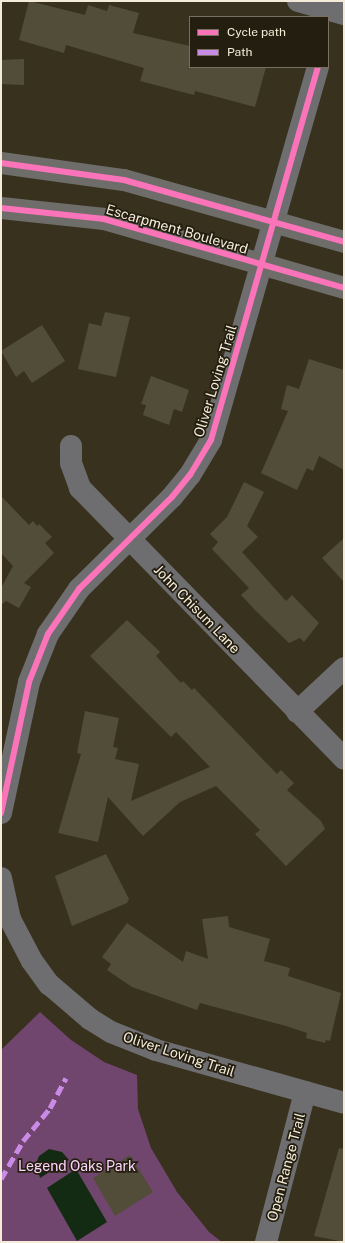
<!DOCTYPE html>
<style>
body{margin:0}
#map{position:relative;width:345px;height:1243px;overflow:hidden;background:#38311e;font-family:"Public Sans",sans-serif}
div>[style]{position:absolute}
.green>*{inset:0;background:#71466e}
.water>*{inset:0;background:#122b12}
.building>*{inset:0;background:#524d38}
.minor>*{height:22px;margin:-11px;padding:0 11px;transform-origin:11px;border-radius:11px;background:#6e6e70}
.major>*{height:22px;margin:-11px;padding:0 11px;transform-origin:11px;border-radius:11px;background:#6e6d6a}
.quiet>*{height:5px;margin-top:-2.5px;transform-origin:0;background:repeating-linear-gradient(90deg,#ca8be6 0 10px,transparent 0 15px)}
.cycleway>*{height:6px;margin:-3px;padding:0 3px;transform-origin:3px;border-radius:3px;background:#fb73b8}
span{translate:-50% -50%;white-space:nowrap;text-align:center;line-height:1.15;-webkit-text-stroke:3.5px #241e10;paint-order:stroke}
.street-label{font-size:14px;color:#f4ecd9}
.park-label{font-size:14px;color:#fdd5fd}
.frame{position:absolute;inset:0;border:2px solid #f4ecd9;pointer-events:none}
.legend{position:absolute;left:189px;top:16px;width:140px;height:52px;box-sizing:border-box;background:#241e10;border:1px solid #777060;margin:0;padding:5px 7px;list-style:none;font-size:12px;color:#f4ecd9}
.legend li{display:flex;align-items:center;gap:8px;height:20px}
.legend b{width:20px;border:1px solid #777060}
</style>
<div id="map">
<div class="green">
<div style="clip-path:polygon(40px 1012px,71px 1040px,104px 1062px,137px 1075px,138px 1109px,151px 1148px,177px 1192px,209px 1232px,222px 1242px,1px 1242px,1px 1050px)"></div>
</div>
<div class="water">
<div style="clip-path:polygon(49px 1149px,62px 1152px,69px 1160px,40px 1178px,36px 1163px,39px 1156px)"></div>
<div style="clip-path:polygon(76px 1169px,107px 1222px,77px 1241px,47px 1188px)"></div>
</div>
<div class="building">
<div style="clip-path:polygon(29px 1px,85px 15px,88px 5px,107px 11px,109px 5px,139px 13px,133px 33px,190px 46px,190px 67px,266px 67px,255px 107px,195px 91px,194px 95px,140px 81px,144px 68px,66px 45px,64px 53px,19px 40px)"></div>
<div style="clip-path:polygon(24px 59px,24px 85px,1px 84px,1px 60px)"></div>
<div style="clip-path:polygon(105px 312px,130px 317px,116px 377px,78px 369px,89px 323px,101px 326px)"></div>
<div style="clip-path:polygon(42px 325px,65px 361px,32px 383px,24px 371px,16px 377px,1px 351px)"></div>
<div style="clip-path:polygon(309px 359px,344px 370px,344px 470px,319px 456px,313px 471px,307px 468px,297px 490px,261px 473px,288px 411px,281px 409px,287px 385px,299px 389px)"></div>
<div style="clip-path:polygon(151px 376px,189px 390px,182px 412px,174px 409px,169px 425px,143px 415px,146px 405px,141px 404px)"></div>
<div style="clip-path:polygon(244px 482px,264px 492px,247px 526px,258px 537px,242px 552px,286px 601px,292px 595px,319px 623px,304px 642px,300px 638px,289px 643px,255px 610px,241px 595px,249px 588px,212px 549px,218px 542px,210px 534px,227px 517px)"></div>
<div style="clip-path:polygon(1px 496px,29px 525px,33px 521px,37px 526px,39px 524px,52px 537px,45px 543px,54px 553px,24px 583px,31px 587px,19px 608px,6px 601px,1px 605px,1px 588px,13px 566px,1px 553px)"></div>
<div style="clip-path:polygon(344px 538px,344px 582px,322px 558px)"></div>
<div style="clip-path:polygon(127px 620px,160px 652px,156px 656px,181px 683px,183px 681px,192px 690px,194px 688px,277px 774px,281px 770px,294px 783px,287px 790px,321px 821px,325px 829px,286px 866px,255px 834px,260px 830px,216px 786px,180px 802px,143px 836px,108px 797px,98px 842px,58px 833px,81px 754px,77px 753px,85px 711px,119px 718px,113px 747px,118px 748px,115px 759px,139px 764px,131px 801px,210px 767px,176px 732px,171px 737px,90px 656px)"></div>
<div style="clip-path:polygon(106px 854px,129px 899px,127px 903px,72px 926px,55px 876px)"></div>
<div style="clip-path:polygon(228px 916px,229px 927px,270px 939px,264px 961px,290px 968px,288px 976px,341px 993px,330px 1041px,326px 1040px,325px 1043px,306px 1038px,307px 1033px,286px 1026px,200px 1003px,197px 1010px,132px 987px,107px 970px,111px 964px,102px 957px,127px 923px,183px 962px,186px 951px,208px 959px,202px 919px)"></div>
<div style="clip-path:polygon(339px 1148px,344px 1149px,344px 1242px,314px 1236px)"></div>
<div style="clip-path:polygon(130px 1155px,153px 1192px,115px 1216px,93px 1178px)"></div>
</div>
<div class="minor">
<div style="left:298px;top:1px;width:48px;rotate:15.8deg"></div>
<div style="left:71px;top:446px;width:17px;rotate:90deg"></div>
<div style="left:71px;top:463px;width:27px;rotate:70deg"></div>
<div style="left:80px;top:488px;width:378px;rotate:45.7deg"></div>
<div style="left:297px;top:712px;width:64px;rotate:-43.1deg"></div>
<div style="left:1px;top:813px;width:134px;rotate:-77.9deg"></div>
<div style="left:29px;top:682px;width:52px;rotate:-68.4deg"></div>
<div style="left:48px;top:634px;width:55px;rotate:-55.4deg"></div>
<div style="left:79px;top:589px;width:131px;rotate:-44.7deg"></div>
<div style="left:172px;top:497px;width:28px;rotate:-51deg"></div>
<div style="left:190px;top:475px;width:41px;rotate:-59deg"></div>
<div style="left:211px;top:440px;width:388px;rotate:-74deg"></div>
<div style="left:1px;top:878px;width:42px;rotate:77.6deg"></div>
<div style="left:10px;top:919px;width:47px;rotate:62.4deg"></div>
<div style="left:32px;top:961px;width:29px;rotate:54deg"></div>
<div style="left:49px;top:984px;width:54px;rotate:40.5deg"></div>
<div style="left:90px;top:1019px;width:25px;rotate:32deg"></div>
<div style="left:111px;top:1032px;width:48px;rotate:21.8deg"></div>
<div style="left:156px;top:1050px;width:195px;rotate:15.7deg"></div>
<div style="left:266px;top:1242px;width:155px;rotate:-75.4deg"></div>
</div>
<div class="major">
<div style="left:1px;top:163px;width:124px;rotate:7.9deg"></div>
<div style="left:124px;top:180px;width:229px;rotate:15.7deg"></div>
<div style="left:1px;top:208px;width:104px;rotate:6.1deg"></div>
<div style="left:104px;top:219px;width:250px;rotate:16deg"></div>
</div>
<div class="quiet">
<div style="left:1px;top:1179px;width:44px;rotate:-59.9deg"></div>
<div style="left:23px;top:1141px;width:43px;rotate:-50.7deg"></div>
<div style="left:50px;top:1108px;width:34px;rotate:-62deg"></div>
</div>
<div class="cycleway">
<div style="left:1px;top:163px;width:124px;rotate:7.9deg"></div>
<div style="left:124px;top:180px;width:229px;rotate:15.7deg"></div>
<div style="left:1px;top:208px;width:104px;rotate:6.1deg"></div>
<div style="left:104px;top:219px;width:250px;rotate:16deg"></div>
<div style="left:1px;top:813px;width:134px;rotate:-77.9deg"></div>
<div style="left:29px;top:682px;width:52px;rotate:-68.4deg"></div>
<div style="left:48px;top:634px;width:55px;rotate:-55.4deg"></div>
<div style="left:79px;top:589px;width:131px;rotate:-44.7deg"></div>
<div style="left:172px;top:497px;width:28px;rotate:-51deg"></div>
<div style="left:190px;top:475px;width:41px;rotate:-59deg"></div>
<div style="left:211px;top:440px;width:388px;rotate:-74deg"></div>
</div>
<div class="street-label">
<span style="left:177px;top:229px;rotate:16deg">Escarpment Boulevard</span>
<span style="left:215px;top:381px;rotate:-73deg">Oliver Loving Trail</span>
<span style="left:197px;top:609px;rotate:46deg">John Chisum Lane</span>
<span style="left:179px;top:1054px;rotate:18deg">Oliver Loving Trail</span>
<span style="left:286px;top:1167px;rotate:-75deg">Open Range Trail</span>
</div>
<div class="park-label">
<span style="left:77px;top:1166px">Legend Oaks Park</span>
</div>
<div class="frame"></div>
<ul class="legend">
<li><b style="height:5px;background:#fb73b8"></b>Cycle path</li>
<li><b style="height:5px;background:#ca8be6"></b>Path</li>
</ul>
</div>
